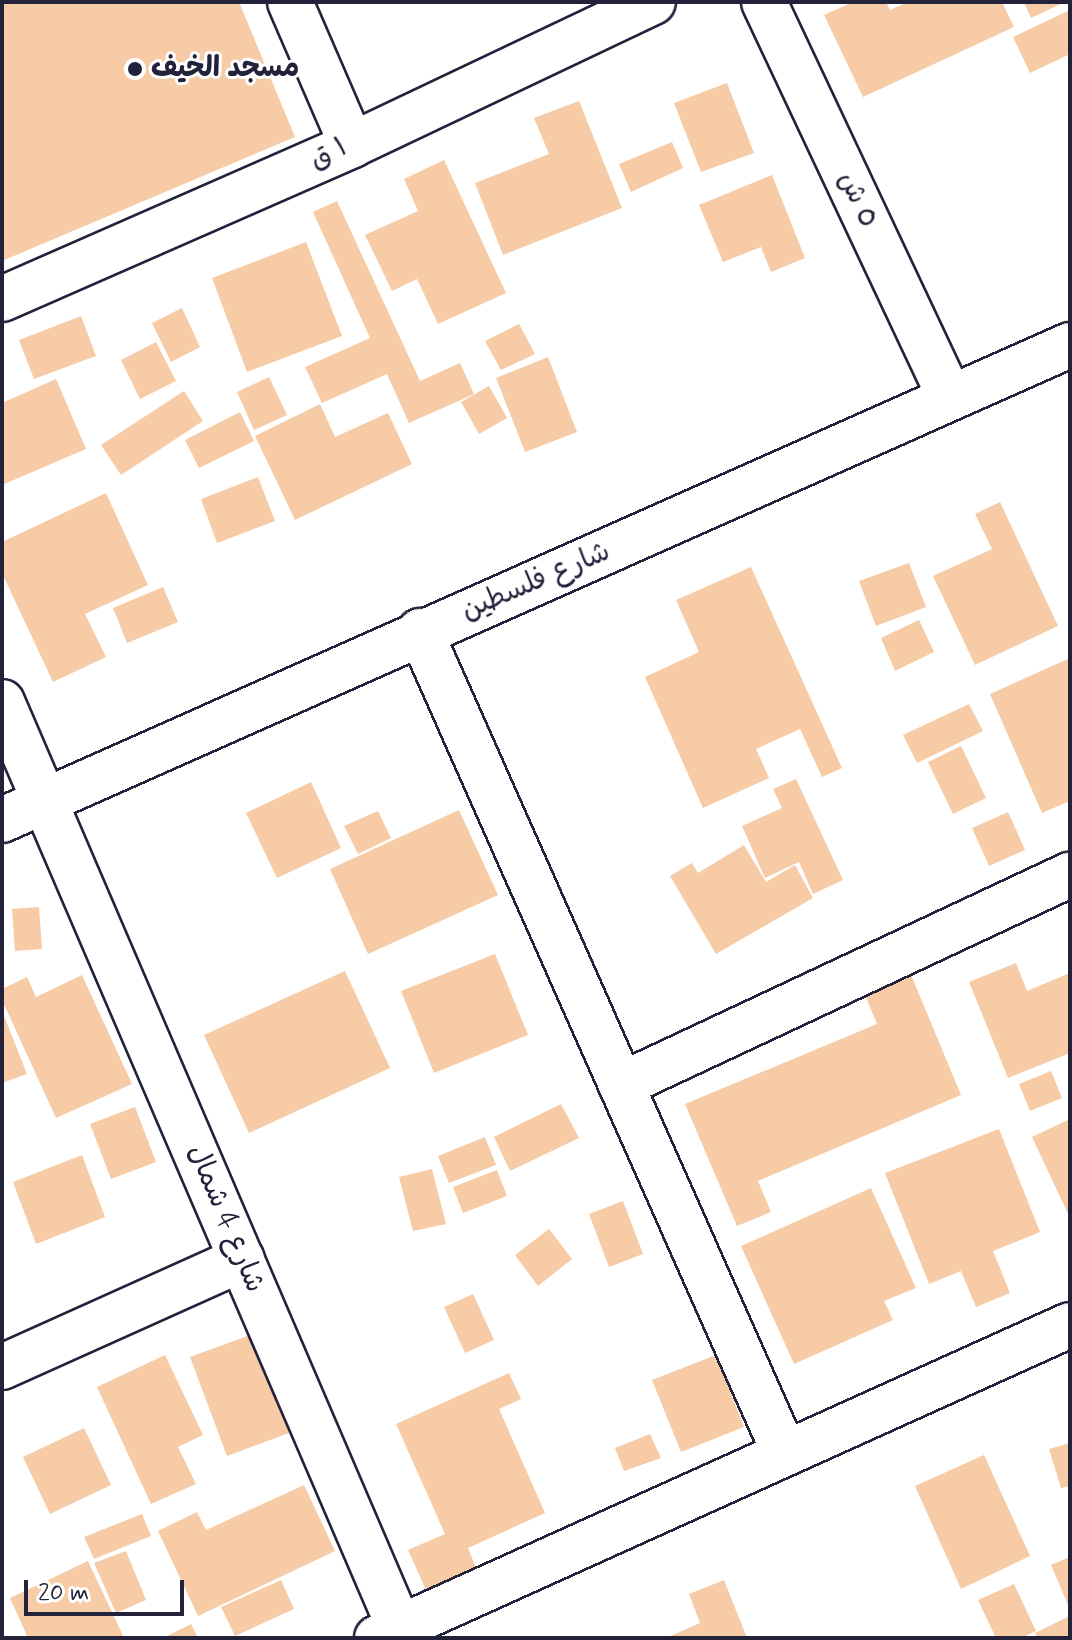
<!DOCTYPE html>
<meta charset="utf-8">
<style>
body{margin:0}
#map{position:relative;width:1072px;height:1640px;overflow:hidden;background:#fff;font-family:Mynerve,"Playpen Sans Arabic",sans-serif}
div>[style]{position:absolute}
.building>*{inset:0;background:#f6cba5}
.roads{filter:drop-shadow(2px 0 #22223b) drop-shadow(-2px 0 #22223b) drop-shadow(0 2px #22223b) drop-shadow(0 -2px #22223b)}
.street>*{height:44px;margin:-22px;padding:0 22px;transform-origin:22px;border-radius:22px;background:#fff}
.secondary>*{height:44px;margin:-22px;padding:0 22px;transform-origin:22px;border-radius:22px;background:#fff}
.dots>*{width:22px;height:22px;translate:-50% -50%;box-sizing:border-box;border:4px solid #fff;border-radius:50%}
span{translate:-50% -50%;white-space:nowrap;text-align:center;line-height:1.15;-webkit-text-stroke:6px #fff;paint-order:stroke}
.poi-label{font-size:28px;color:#22223b;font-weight:700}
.left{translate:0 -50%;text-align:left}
.street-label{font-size:28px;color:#22223b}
.frame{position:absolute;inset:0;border:4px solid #22223b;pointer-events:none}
.scale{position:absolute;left:24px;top:1580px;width:160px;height:36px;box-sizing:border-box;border:4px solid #22223b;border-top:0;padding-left:10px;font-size:24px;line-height:28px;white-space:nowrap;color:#22223b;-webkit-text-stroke:6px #fff;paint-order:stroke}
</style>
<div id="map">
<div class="building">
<div style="clip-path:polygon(2px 2px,239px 2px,295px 137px,2px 261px)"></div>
<div style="clip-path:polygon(853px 2px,886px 2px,890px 10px,908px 2px,1002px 2px,1014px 27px,863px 97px,824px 15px)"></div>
<div style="clip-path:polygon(1024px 2px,1065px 2px,1031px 18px)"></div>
<div style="clip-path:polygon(1070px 10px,1070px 54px,1030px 73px,1013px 37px)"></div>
<div style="clip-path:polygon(727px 83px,754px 153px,701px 172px,674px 103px)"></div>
<div style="clip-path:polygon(579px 101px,622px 208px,503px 255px,475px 183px,549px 154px,534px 118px)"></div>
<div style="clip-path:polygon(672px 142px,683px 168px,631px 192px,619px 164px)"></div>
<div style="clip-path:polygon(444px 160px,506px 293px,438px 324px,417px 279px,392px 291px,365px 235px,418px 211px,404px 179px)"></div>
<div style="clip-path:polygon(772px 175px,805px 258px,771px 272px,761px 247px,723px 262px,699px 205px)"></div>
<div style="clip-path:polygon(337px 201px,420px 381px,460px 363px,474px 394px,409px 423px,387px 374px,322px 403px,305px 367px,370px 338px,313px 212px)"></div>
<div style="clip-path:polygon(306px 242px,342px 336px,247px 372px,212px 278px)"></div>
<div style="clip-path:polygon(182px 308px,200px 347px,171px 362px,152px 323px)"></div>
<div style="clip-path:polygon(81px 316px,96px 356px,34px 379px,19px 340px)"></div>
<div style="clip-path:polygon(519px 324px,535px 354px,501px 370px,485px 341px)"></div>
<div style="clip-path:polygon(156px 342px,176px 381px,140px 399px,121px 360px)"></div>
<div style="clip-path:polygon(548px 357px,577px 432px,525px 452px,496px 378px)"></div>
<div style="clip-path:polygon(269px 377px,287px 415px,254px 430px,237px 392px)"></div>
<div style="clip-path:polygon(56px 379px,86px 449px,2px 485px,2px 403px)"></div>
<div style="clip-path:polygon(489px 386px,507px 418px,479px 434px,461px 402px)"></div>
<div style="clip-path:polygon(184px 391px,203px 421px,121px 475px,101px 445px)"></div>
<div style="clip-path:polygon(320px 404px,335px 437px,388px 413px,412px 464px,295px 520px,255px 436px)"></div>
<div style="clip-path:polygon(240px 412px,254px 441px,199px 468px,185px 440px)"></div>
<div style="clip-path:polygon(258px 477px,275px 521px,217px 543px,201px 499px)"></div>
<div style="clip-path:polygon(106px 493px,148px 585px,85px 614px,106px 657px,53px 682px,2px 573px,2px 542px)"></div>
<div style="clip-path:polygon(1000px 502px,1058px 626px,975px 665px,933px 576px,992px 549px,975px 514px)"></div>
<div style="clip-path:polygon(909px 563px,926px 607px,876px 626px,859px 581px)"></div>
<div style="clip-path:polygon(751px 567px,842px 768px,822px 777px,800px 729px,756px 749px,769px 778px,703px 808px,645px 677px,699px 652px,676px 600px)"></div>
<div style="clip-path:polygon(163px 587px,178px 622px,127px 643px,113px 608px)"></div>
<div style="clip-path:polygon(919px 620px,934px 652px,895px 671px,881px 638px)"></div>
<div style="clip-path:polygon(1070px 658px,1070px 801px,1042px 813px,990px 694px)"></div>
<div style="clip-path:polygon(969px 704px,983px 731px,917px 763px,903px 735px)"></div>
<div style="clip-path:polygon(961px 746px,986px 798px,953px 814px,928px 762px)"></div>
<div style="clip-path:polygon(796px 779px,843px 880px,813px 894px,799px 862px,765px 878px,742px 826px,782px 808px,773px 789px)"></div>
<div style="clip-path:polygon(311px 782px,341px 848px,277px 878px,246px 813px)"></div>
<div style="clip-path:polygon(459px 810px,498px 895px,368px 954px,330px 869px)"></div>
<div style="clip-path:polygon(378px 811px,391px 838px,358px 854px,344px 826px)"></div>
<div style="clip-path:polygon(1008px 812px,1025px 850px,989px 866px,972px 828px)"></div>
<div style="clip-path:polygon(744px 845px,766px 882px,795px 865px,813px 898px,716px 954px,670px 876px,692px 863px,698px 873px)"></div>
<div style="clip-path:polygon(39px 907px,42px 949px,15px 951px,12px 909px)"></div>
<div style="clip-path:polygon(495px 954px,528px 1035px,434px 1073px,401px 991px)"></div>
<div style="clip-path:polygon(1016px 963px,1027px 991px,1070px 973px,1070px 1053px,1008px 1078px,969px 982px)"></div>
<div style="clip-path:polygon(909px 970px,961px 1095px,758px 1181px,771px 1212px,737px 1226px,685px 1104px,877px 1024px,863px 990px)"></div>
<div style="clip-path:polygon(345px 971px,390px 1068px,249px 1133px,204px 1035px)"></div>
<div style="clip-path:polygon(82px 975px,132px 1084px,56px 1118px,2px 1000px,2px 989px,27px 977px,36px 997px)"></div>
<div style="clip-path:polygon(2px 1011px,27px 1074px,2px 1083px)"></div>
<div style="clip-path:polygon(1051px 1071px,1062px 1098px,1030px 1111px,1019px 1084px)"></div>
<div style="clip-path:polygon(561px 1104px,579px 1138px,510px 1171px,494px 1137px)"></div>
<div style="clip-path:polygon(135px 1107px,156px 1162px,111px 1179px,90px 1124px)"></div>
<div style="clip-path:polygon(1070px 1119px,1070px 1218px,1032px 1137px)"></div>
<div style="clip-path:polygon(999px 1129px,1040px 1232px,993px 1251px,1010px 1293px,976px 1307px,961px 1271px,929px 1284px,885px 1173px)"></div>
<div style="clip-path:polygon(485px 1137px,496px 1165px,449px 1183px,438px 1156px)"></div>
<div style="clip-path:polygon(82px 1155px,105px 1217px,36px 1244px,13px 1182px)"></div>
<div style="clip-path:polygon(432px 1169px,446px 1224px,413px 1231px,399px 1177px)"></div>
<div style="clip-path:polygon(497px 1170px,507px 1196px,463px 1213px,453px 1187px)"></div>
<div style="clip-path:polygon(871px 1188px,916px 1288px,884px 1301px,893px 1320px,794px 1364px,741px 1246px)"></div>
<div style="clip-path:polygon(623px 1201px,643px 1254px,609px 1267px,589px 1214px)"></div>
<div style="clip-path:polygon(549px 1229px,572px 1259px,538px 1286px,515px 1255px)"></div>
<div style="clip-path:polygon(473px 1294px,494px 1340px,465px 1353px,444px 1307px)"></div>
<div style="clip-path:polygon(253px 1334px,289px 1433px,227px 1456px,190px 1357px)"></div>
<div style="clip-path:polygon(165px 1355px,203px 1435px,178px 1447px,196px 1484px,151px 1504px,97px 1387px)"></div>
<div style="clip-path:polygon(716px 1355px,744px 1427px,681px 1452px,652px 1380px)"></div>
<div style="clip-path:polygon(509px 1373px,521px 1399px,499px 1409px,545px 1513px,468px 1548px,476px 1568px,426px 1590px,408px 1550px,445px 1534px,396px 1424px)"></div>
<div style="clip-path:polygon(84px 1428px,111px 1485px,50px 1514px,23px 1457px)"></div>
<div style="clip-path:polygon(650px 1434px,661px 1458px,624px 1471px,615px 1448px)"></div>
<div style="clip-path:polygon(1070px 1443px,1070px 1486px,1061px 1488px,1049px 1449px)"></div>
<div style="clip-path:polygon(984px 1455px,1030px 1556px,961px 1589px,915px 1486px)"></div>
<div style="clip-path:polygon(304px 1485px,335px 1551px,198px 1616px,158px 1531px,197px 1512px,206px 1530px)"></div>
<div style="clip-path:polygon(142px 1514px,151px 1536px,94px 1559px,84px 1537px)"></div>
<div style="clip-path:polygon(126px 1551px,146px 1600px,116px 1613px,94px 1563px)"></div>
<div style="clip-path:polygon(1070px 1557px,1070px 1604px,1068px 1605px,1051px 1565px)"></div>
<div style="clip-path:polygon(88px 1561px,124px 1638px,28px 1638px,10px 1598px)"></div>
<div style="clip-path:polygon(281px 1580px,294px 1609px,235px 1636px,221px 1607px)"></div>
<div style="clip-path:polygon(724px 1580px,747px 1638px,666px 1638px,700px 1623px,689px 1594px)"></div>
<div style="clip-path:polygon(1014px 1584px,1036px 1631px,1021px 1638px,996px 1638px,978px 1600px)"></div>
<div style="clip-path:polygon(1070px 1616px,1070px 1638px,1037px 1638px,1035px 1633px)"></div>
<div style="clip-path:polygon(191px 1624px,198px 1638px,163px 1638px)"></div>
</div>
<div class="roads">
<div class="street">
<div style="left:290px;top:2px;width:156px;rotate:66.6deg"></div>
<div style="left:764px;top:2px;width:437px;rotate:64.8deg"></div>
<div style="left:2px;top:299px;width:382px;rotate:-23.7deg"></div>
<div style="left:352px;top:145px;width:333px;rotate:-25.4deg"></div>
<div style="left:420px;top:631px;width:900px;rotate:66.08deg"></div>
<div style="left:2px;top:702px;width:1019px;rotate:66.76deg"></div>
<div style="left:621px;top:1085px;width:496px;rotate:-25.1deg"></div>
<div style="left:2px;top:1367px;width:263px;rotate:-24.2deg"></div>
<div style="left:377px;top:1638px;width:760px;rotate:-24.31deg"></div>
</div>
<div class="secondary">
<div style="left:2px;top:820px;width:1169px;rotate:-23.98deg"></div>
</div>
</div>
<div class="dots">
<div style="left:135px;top:69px;background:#22223b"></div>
</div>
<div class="poi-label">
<span class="left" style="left:151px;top:69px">مسجد الخيف</span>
</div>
<div class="street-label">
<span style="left:329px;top:154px;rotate:-24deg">١ ق</span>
<span style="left:857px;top:200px;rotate:65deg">٥ ش</span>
<span style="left:536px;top:582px;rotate:-23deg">شارع فلسطين</span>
<span style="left:225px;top:1219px;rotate:67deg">شارع 4 شمال</span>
</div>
<div class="frame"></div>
<div class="scale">20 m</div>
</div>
